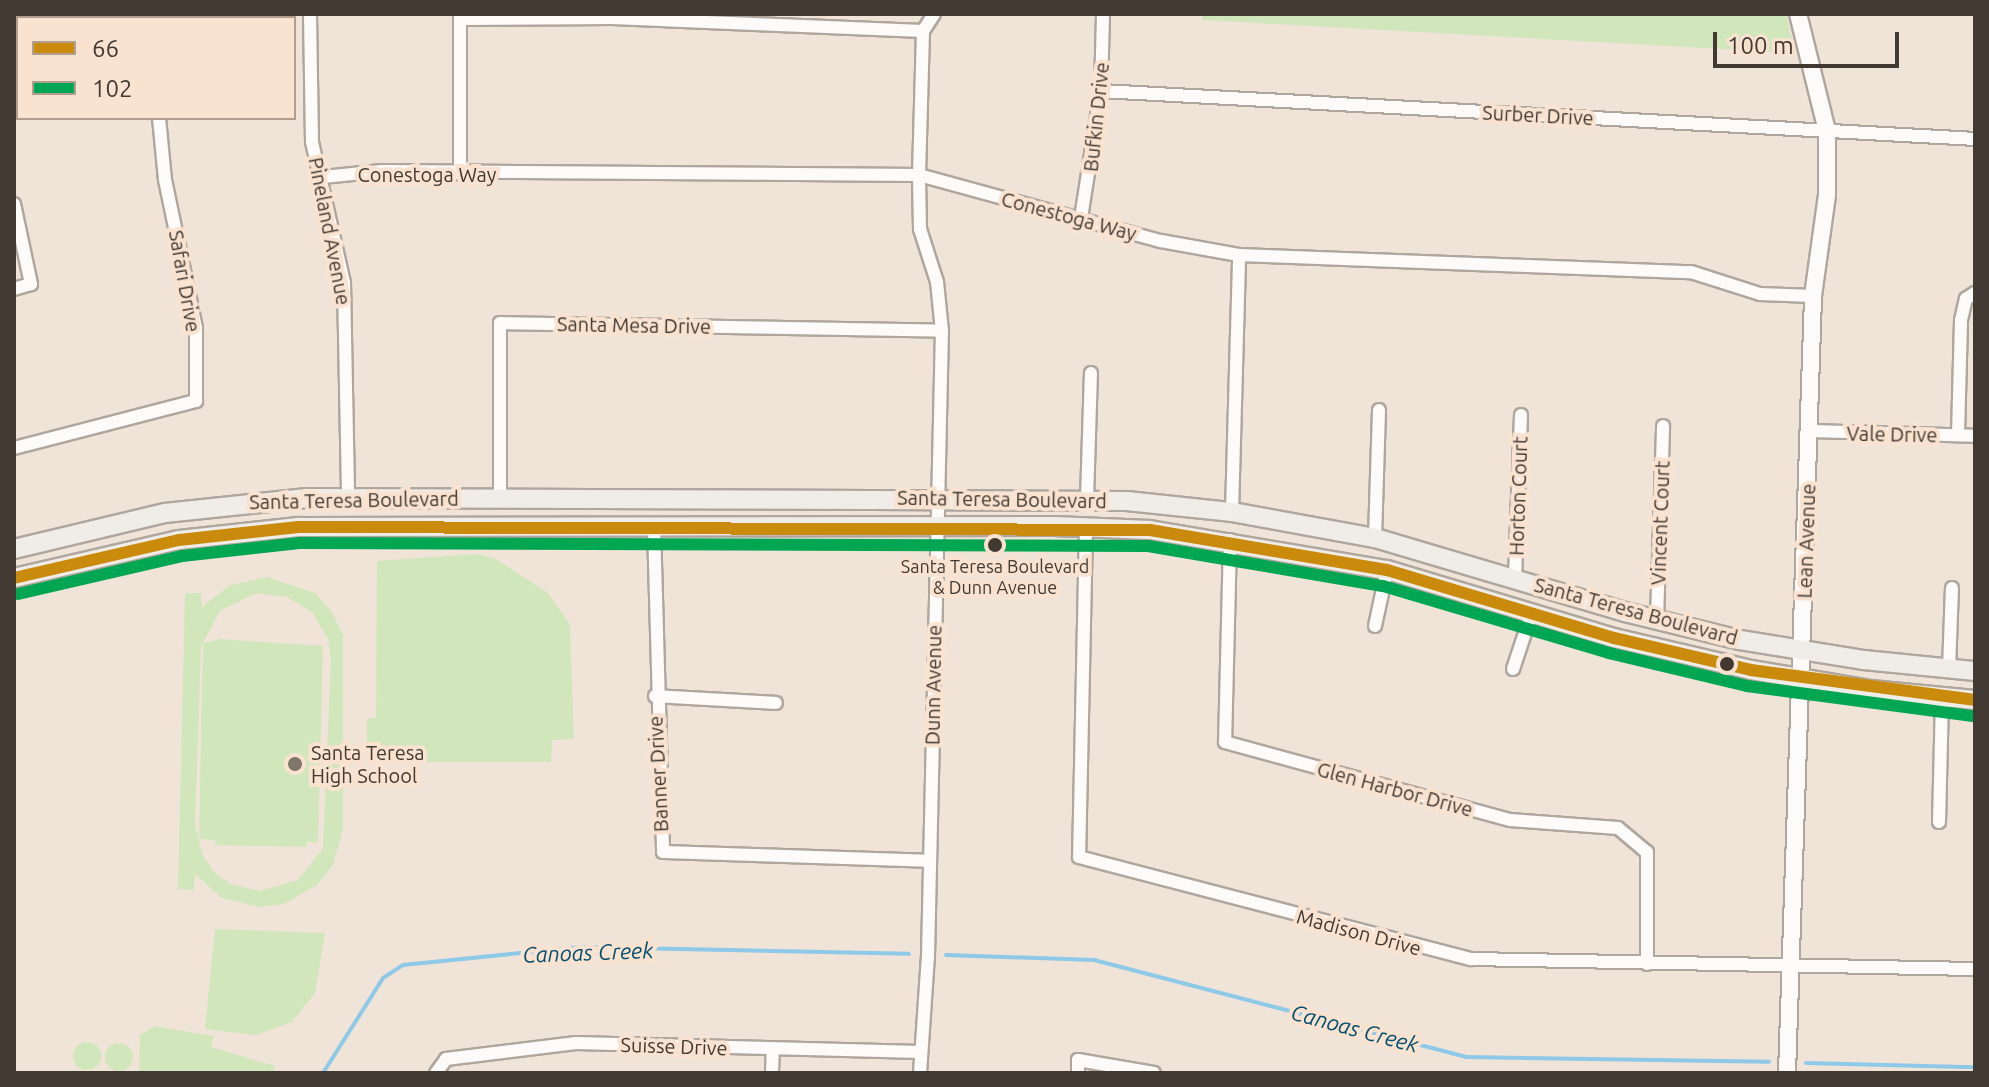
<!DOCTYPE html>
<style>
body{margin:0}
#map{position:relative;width:1989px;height:1087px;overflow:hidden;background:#f0e4d9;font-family:Ubuntu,sans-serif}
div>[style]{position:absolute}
.green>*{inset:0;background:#d1e6bb}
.round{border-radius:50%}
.stream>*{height:4px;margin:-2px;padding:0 2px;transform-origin:2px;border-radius:2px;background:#8fc9e8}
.roads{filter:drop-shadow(2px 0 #afa69e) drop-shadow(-2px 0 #afa69e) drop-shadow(0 2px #afa69e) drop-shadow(0 -2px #afa69e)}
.minor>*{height:12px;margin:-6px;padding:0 6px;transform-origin:6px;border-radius:6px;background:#fdfbf9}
.tertiary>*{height:16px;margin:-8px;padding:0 8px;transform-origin:8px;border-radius:8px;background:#fdfbf9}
.secondary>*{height:18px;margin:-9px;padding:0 9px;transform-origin:9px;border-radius:9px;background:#f0ede8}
.bus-1>*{height:12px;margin:-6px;padding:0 6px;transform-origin:6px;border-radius:6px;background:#ca8b0c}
.bus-2>*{height:12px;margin:-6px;padding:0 6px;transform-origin:6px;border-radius:6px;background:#00a651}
.dots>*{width:22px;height:22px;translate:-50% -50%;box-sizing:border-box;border:4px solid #f9e3d0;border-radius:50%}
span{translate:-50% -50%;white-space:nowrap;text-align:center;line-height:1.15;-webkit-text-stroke:8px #f9e3d0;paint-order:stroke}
.bus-label{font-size:18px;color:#423a32}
.street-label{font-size:20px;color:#423a32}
.poi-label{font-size:20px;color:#423a32}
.left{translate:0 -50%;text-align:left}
.water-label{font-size:22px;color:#055070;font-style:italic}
.frame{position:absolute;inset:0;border:16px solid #423a32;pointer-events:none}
.legend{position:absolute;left:16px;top:16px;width:280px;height:104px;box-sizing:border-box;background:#f9e3d0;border:2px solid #b09f91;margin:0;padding:10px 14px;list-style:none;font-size:24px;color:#423a32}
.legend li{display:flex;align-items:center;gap:16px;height:40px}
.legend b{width:40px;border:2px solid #b09f91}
.scale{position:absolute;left:1713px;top:32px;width:186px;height:36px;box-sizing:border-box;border:4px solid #423a32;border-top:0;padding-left:10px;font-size:24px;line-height:28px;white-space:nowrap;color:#423a32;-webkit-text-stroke:6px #f9e3d0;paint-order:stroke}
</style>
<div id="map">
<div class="green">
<div style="clip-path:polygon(1202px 14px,1786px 14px,1795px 53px,1202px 20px)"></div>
<div style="clip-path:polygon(477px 554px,494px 558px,547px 592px,570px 624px,574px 739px,552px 740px,551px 762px,383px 762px,367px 744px,367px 719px,376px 717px,377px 561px)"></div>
<div style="clip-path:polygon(evenodd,267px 577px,315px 593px,332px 612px,343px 635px,343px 828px,333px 865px,317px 885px,284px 904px,259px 907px,222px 898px,195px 874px,194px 890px,178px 889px,185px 593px,201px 593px,202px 607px,230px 585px,267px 577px,256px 593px,287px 597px,313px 613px,328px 639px,331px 660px,323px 848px,298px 880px,259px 891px,230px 884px,213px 871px,202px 854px,195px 824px,201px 646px,220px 611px,256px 593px)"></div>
<div style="clip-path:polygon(220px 639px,323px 646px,318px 842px,307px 842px,306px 847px,215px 845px,215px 840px,199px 839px,203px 643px)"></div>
<div style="clip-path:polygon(215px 929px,325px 933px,315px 993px,292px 1022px,256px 1035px,205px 1029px)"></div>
<div style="clip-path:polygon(154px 1026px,214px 1036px,211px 1047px,275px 1066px,273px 1073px,139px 1073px,140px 1035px)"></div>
<div class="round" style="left:73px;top:1042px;width:28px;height:28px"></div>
<div class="round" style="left:105px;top:1043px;width:28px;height:28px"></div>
</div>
<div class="stream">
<div style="left:946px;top:955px;width:148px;rotate:1.9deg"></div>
<div style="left:1094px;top:960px;width:384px;rotate:14.6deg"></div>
<div style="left:1466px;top:1057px;width:303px;rotate:0.9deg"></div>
<div style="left:1806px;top:1063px;width:169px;rotate:1.4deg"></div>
<div style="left:323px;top:1073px;width:112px;rotate:-57.7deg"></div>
<div style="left:383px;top:978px;width:24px;rotate:-33deg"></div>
<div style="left:403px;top:965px;width:179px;rotate:-5.8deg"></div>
<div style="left:581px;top:947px;width:328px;rotate:1.2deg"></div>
</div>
<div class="roads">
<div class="minor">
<div style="left:310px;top:14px;width:128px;rotate:89.1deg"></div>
<div style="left:312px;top:142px;width:145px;rotate:77.2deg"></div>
<div style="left:344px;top:283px;width:214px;rotate:88.9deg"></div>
<div style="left:460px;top:14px;width:160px;rotate:90deg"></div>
<div style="left:160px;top:18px;width:4px;rotate:-90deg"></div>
<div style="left:460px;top:19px;width:152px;rotate:-0.4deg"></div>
<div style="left:612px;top:18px;width:311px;rotate:2.4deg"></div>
<div style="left:1101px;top:91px;width:875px;rotate:3.14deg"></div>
<div style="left:323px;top:177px;width:59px;rotate:-5.8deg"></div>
<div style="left:382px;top:171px;width:537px;rotate:0.43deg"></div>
<div style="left:919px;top:175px;width:251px;rotate:15.3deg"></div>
<div style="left:1161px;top:241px;width:79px;rotate:10.2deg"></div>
<div style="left:1239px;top:255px;width:452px;rotate:2.2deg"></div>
<div style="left:1691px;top:272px;width:72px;rotate:17.7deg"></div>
<div style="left:1760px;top:294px;width:53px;rotate:2.2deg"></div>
<div style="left:14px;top:204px;width:82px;rotate:78deg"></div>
<div style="left:31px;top:284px;width:18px;rotate:164deg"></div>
<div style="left:1081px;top:218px;width:129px;rotate:-81.1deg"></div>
<div style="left:1101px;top:91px;width:77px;rotate:-88.5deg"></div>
<div style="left:1809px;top:431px;width:166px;rotate:1.7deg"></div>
<div style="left:1958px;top:435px;width:115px;rotate:-88.5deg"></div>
<div style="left:1961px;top:320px;width:22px;rotate:-77deg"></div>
<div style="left:1966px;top:299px;width:11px;rotate:-34deg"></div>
<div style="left:14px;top:448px;width:188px;rotate:-14.5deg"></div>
<div style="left:196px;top:401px;width:73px;rotate:-90deg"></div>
<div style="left:196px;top:328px;width:151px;rotate:-101.8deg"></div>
<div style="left:165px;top:180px;width:62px;rotate:-95.5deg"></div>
<div style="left:500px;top:497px;width:174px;rotate:-90deg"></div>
<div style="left:500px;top:323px;width:442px;rotate:1deg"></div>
<div style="left:1087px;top:499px;width:126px;rotate:-88.2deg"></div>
<div style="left:1232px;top:512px;width:257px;rotate:-88.4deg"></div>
<div style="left:654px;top:526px;width:326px;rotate:88.4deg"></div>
<div style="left:663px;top:852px;width:266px;rotate:1.9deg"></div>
<div style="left:1086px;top:527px;width:330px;rotate:91.2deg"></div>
<div style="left:1079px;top:857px;width:405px;rotate:14.6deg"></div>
<div style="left:1471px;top:959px;width:504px;rotate:1.14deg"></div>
<div style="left:1375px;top:538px;width:128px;rotate:-88.2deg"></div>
<div style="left:1230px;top:540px;width:202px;rotate:91.4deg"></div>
<div style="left:1225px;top:742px;width:295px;rotate:15.3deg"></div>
<div style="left:1510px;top:820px;width:108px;rotate:4.2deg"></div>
<div style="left:1618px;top:828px;width:38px;rotate:40deg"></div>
<div style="left:1647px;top:852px;width:112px;rotate:90deg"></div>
<div style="left:1515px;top:578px;width:163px;rotate:-87.9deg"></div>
<div style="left:1657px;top:620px;width:194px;rotate:-88.2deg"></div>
<div style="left:1375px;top:626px;width:57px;rotate:-77.9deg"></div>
<div style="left:1513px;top:669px;width:60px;rotate:-71.6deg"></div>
<div style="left:1949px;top:669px;width:81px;rotate:-87.9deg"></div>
<div style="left:655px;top:696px;width:121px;rotate:3.3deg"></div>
<div style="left:1939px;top:822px;width:125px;rotate:-88.6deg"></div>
<div style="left:436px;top:1073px;width:17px;rotate:-54deg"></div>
<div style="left:446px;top:1059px;width:131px;rotate:-7deg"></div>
<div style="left:576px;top:1043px;width:345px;rotate:1.5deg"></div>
<div style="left:772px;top:1073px;width:24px;rotate:-88deg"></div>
<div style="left:920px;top:1073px;width:117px;rotate:-86.1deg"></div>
<div style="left:928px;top:956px;width:625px;rotate:-88.72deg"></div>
<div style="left:942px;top:331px;width:49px;rotate:-95.8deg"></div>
<div style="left:937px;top:282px;width:56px;rotate:-107.8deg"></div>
<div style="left:920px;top:229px;width:54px;rotate:-91.1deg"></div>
<div style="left:919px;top:175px;width:144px;rotate:-88.4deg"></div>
<div style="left:923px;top:31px;width:20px;rotate:-57deg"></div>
<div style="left:1078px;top:1073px;width:13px;rotate:-90deg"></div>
<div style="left:1078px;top:1060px;width:77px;rotate:9.7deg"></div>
</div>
<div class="tertiary">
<div style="left:1787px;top:1073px;width:777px;rotate:-88.08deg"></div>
<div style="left:1813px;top:296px;width:102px;rotate:-82.1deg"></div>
<div style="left:1827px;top:195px;width:64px;rotate:-90deg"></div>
<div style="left:1827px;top:131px;width:121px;rotate:-103.9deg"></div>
</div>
<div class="secondary">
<div style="left:14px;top:549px;width:155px;rotate:-13.4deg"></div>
<div style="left:165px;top:513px;width:143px;rotate:-6deg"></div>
<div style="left:307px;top:498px;width:820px;rotate:0.21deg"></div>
<div style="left:1127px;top:501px;width:106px;rotate:6deg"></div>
<div style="left:1232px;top:512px;width:145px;rotate:10.3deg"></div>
<div style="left:1375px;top:538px;width:261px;rotate:16.5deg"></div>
<div style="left:1625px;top:612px;width:118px;rotate:13.7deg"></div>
<div style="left:1740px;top:640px;width:126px;rotate:9.2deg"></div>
<div style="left:1864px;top:660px;width:112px;rotate:5.7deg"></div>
<div style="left:14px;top:578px;width:169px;rotate:-13deg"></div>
<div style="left:179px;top:540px;width:120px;rotate:-6.2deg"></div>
<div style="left:298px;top:527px;width:756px;rotate:-0.08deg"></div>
<div style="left:1054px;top:526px;width:96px;rotate:2.4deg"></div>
<div style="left:1150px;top:530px;width:240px;rotate:9.6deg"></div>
<div style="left:1387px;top:570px;width:237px;rotate:16.7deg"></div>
<div style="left:1614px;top:638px;width:141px;rotate:13.1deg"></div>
<div style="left:1751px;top:670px;width:122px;rotate:9.5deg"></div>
<div style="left:1871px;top:690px;width:104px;rotate:5.5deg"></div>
</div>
</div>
<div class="bus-1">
<div style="left:14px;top:578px;width:169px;rotate:-13deg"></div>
<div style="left:179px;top:540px;width:120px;rotate:-6.2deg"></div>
<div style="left:298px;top:527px;width:852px;rotate:0.2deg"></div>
<div style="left:1150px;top:530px;width:240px;rotate:9.6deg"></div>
<div style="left:1387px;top:570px;width:237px;rotate:16.7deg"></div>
<div style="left:1614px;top:638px;width:141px;rotate:13.1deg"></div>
<div style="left:1751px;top:670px;width:226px;rotate:7.6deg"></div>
</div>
<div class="bus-2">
<div style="left:18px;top:594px;width:168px;rotate:-13deg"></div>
<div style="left:182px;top:556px;width:118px;rotate:-6.3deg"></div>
<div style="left:299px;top:543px;width:849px;rotate:0.2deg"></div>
<div style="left:1148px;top:546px;width:238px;rotate:9.7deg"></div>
<div style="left:1383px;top:586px;width:236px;rotate:16.5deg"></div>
<div style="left:1609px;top:653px;width:142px;rotate:13.4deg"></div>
<div style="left:1747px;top:686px;width:228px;rotate:7.6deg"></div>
</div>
<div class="dots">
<div style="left:995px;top:545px;background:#423a32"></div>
<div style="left:1727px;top:664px;background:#423a32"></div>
<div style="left:295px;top:764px;background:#7f766c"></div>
</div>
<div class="bus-label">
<span style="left:995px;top:577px">Santa Teresa Boulevard<br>&amp; Dunn Avenue</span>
</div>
<div class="street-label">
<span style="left:1538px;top:115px;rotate:3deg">Surber Drive</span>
<span style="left:1096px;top:117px;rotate:-84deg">Bufkin Drive</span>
<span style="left:427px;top:174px">Conestoga Way</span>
<span style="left:1069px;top:216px;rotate:15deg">Conestoga Way</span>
<span style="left:330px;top:231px;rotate:79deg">Pineland Avenue</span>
<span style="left:185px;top:281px;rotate:80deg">Safari Drive</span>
<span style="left:634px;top:325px;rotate:1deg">Santa Mesa Drive</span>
<span style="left:1892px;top:434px;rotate:1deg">Vale Drive</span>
<span style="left:1518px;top:496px;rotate:-88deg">Horton Court</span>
<span style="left:1002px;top:499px;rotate:1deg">Santa Teresa Boulevard</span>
<span style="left:354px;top:500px;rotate:-1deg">Santa Teresa Boulevard</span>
<span style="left:1660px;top:523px;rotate:-88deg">Vincent Court</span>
<span style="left:1806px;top:541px;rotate:-88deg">Lean Avenue</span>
<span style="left:1636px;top:611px;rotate:15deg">Santa Teresa Boulevard</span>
<span style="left:933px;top:685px;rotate:-89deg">Dunn Avenue</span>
<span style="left:658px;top:774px;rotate:-93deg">Banner Drive</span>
<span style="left:1395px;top:789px;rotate:15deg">Glen Harbor Drive</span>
<span style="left:1359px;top:932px;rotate:15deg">Madison Drive</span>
<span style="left:674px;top:1046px;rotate:2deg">Suisse Drive</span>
</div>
<div class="poi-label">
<span class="left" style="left:311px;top:764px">Santa Teresa<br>High School</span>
</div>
<div class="water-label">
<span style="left:588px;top:952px;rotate:-2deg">Canoas Creek</span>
<span style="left:1355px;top:1028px;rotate:15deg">Canoas Creek</span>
</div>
<div class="frame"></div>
<ul class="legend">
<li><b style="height:10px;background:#ca8b0c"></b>66</li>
<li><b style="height:10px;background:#00a651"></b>102</li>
</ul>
<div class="scale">100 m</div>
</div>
